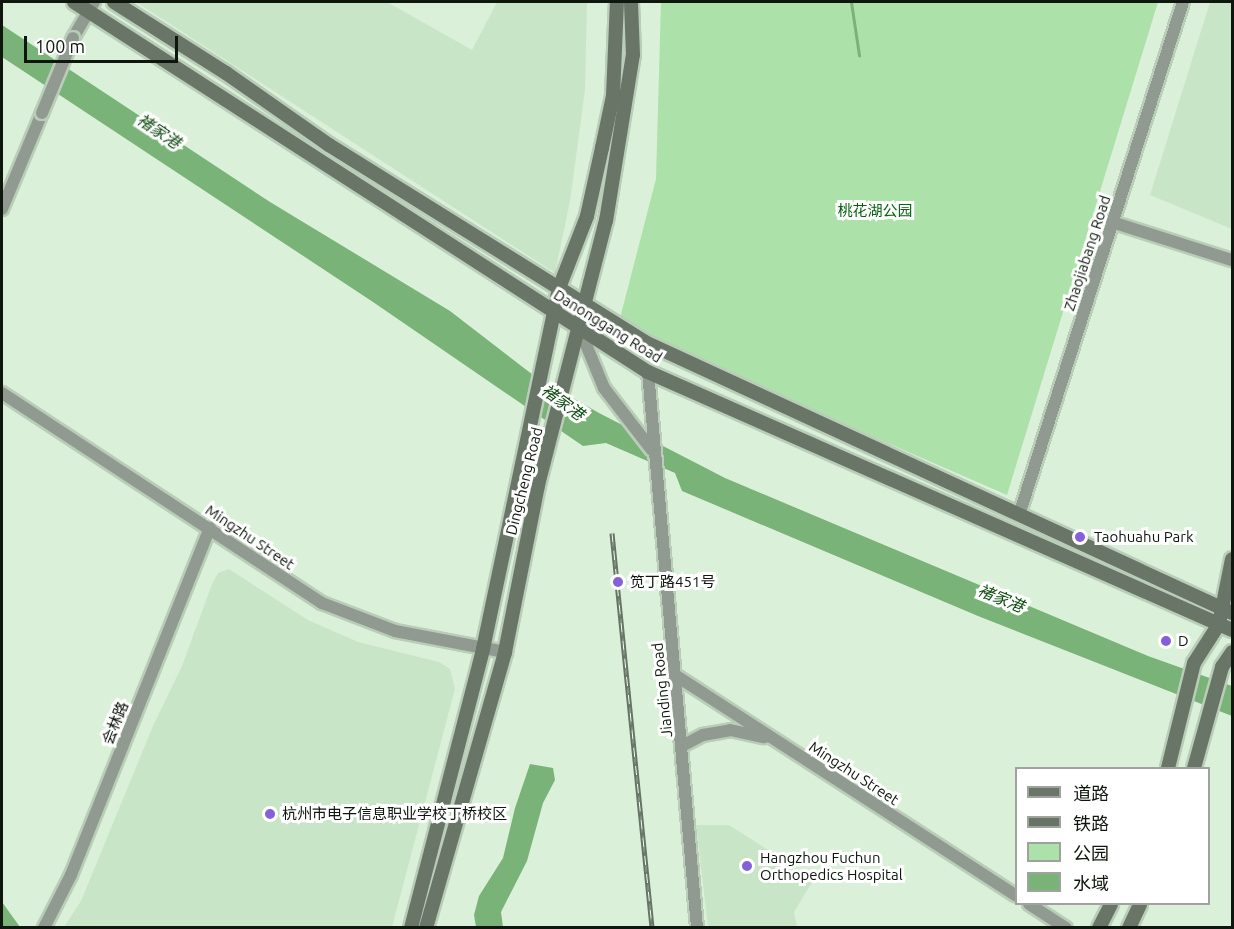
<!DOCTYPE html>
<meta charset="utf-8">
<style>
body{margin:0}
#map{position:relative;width:1234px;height:929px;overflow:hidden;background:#daf0d8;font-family:Ubuntu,"Noto Sans SC",sans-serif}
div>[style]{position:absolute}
.built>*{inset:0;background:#c9e5c8}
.green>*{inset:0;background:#ace1aa}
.water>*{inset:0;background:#79b378}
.stream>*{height:3px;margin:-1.5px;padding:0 1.5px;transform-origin:1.5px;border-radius:1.5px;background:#79b378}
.roads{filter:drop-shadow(2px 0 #b9cdb8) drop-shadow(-2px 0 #b9cdb8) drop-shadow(0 2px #b9cdb8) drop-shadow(0 -2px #b9cdb8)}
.tertiary>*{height:12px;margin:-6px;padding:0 6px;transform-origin:6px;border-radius:6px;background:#919a91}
.secondary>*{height:14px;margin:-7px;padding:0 7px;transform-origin:7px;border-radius:7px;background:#687567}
.rail>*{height:5px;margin-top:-2.5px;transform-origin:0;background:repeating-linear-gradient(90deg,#fff 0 9px,#667465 0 18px);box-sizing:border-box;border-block:2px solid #667465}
.bridges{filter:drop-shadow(2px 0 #b9cdb8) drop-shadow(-2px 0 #b9cdb8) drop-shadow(0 2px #b9cdb8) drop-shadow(0 -2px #b9cdb8)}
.tertiary-bridge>*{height:12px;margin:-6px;padding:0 6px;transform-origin:6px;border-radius:6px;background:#919a91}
.dots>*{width:16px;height:16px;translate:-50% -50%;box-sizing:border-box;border:3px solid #fff;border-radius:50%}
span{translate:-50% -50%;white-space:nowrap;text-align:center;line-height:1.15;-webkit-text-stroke:6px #fff;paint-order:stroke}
.park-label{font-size:15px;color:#086012}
.street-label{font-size:15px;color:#0e160e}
.poi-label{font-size:15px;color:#0e160e}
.left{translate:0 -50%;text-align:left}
.water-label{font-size:16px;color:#0e4c12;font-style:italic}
.frame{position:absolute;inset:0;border:3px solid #0e160e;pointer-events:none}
.legend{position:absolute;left:1015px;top:767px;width:195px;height:138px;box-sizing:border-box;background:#fff;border:2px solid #9fa29f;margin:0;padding:8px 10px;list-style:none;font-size:18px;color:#0e160e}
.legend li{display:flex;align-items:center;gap:12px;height:30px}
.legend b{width:30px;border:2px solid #9fa29f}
.scale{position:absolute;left:24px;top:36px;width:154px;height:27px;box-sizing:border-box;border:3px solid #0e160e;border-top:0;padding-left:8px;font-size:18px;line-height:21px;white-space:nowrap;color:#0e160e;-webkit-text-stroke:4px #fff;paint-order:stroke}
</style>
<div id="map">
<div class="built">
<div style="clip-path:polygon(136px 2px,387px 2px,472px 50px,497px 2px,587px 2px,585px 90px,570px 201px,555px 273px)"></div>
<div style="clip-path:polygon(1210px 2px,1232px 2px,1232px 229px,1150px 195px)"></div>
<div style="clip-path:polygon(229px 569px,308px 620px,358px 642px,439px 662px,450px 669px,455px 689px,392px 927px,64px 927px,81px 901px,153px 726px,182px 666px,212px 584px,218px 573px)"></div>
<div style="clip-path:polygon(696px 825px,729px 825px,814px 879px,794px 912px,797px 927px,708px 927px)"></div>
</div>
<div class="green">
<div style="clip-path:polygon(661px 2px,1158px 2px,1007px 495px,618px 326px,656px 179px)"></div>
</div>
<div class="water">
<div style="clip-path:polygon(2px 25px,270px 202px,450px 311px,533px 375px,599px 413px,725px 478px,1148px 656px,1232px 686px,1232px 716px,978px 616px,682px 491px,675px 473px,606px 443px,583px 446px,373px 302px,2px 57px)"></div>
<div style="clip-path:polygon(530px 764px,553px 768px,555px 780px,543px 803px,527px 861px,501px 912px,503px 927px,476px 927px,474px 915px,479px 896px,503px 858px,515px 808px)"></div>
<div style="clip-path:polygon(2px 902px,20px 927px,2px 927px)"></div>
</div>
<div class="stream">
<div style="left:851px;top:2px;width:54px;rotate:81.4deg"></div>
</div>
<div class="roads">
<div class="tertiary">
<div style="left:73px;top:38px;width:42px;rotate:-59.7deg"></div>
<div style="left:2px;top:209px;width:104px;rotate:-67.4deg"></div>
<div style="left:1112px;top:222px;width:126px;rotate:17.6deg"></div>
<div style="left:578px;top:325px;width:68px;rotate:67.6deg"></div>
<div style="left:604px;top:388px;width:78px;rotate:52.3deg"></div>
<div style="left:648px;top:372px;width:558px;rotate:84.96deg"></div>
<div style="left:2px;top:393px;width:383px;rotate:33.3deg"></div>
<div style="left:322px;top:603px;width:78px;rotate:21deg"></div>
<div style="left:395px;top:631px;width:112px;rotate:10.8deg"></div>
<div style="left:1019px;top:515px;width:539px;rotate:-72.27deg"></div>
<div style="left:675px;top:675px;width:406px;rotate:32.9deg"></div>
<div style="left:682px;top:746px;width:24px;rotate:-28deg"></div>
<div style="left:703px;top:735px;width:27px;rotate:-10deg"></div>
<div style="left:730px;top:730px;width:35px;rotate:12deg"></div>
<div style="left:1029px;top:904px;width:44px;rotate:33deg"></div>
<div style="left:44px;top:928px;width:59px;rotate:-63deg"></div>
<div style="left:71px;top:875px;width:374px;rotate:-68.2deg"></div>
</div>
<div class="secondary">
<div style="left:74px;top:2px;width:683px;rotate:32.81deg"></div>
<div style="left:648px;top:372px;width:638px;rotate:23.83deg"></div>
<div style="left:114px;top:2px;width:133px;rotate:32.4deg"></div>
<div style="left:226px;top:73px;width:126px;rotate:35deg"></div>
<div style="left:329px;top:145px;width:372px;rotate:31.9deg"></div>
<div style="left:645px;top:342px;width:647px;rotate:24.78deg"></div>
<div style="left:1168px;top:768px;width:108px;rotate:-76.1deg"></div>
<div style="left:1194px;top:663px;width:46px;rotate:-57.3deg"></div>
<div style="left:1219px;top:624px;width:66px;rotate:-78.7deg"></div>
<div style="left:1194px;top:768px;width:105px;rotate:-74.5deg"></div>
<div style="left:1222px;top:667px;width:18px;rotate:-56deg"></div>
<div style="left:411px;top:928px;width:288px;rotate:-75.5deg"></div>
<div style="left:483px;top:649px;width:369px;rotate:-78.1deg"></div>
<div style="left:559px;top:288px;width:77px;rotate:-68.7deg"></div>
<div style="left:587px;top:216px;width:70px;rotate:-77.6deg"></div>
<div style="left:602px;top:148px;width:53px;rotate:-78.1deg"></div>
<div style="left:613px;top:96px;width:94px;rotate:-87.6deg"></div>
<div style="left:426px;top:928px;width:287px;rotate:-74deg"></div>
<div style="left:505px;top:652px;width:170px;rotate:-78.8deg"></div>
<div style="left:538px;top:485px;width:273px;rotate:-75.6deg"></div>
<div style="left:606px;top:221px;width:168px;rotate:-80.8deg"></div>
<div style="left:633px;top:55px;width:53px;rotate:-92.2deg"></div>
<div style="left:1099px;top:928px;width:27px;rotate:-63deg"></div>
<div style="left:1129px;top:928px;width:26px;rotate:-65deg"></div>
</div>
</div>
<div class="rail">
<div style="left:612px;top:533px;width:397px;rotate:84.2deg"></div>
</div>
<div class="bridges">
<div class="tertiary-bridge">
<div style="left:42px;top:113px;width:81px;rotate:-67.5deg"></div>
</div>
</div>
<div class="dots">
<div style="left:1080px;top:537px;background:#8460da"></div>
<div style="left:618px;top:582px;background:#8460da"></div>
<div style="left:1166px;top:641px;background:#8460da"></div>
<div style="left:270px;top:814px;background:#8460da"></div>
<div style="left:747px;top:866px;background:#8460da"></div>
</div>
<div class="park-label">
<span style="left:875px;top:211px">桃花湖公园</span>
</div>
<div class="street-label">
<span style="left:1087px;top:253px;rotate:-72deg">Zhaojiabang Road</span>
<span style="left:608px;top:326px;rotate:32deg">Danonggang Road</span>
<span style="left:524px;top:481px;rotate:-76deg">Dingcheng Road</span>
<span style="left:250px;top:537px;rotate:34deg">Mingzhu Street</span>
<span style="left:662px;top:690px;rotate:-96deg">Jianding Road</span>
<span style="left:115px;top:723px;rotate:-68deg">会林路</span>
<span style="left:854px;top:773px;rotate:33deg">Mingzhu Street</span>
</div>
<div class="poi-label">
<span class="left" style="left:1094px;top:537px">Taohuahu Park</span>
<span class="left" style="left:630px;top:582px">笕丁路451号</span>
<span class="left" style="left:1178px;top:641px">D</span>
<span class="left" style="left:282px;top:814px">杭州市电子信息职业学校丁桥校区</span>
<span class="left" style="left:760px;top:866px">Hangzhou Fuchun<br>Orthopedics Hospital</span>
</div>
<div class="water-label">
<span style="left:159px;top:131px;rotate:34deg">褚家港</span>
<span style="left:563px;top:402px;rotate:36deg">褚家港</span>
<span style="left:1001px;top:598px;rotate:22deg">褚家港</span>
</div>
<div class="frame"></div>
<ul class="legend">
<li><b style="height:8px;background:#687567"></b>道路</li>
<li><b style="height:8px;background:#667465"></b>铁路</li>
<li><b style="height:16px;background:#ace1aa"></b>公园</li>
<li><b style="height:16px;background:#79b378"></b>水域</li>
</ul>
<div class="scale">100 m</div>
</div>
